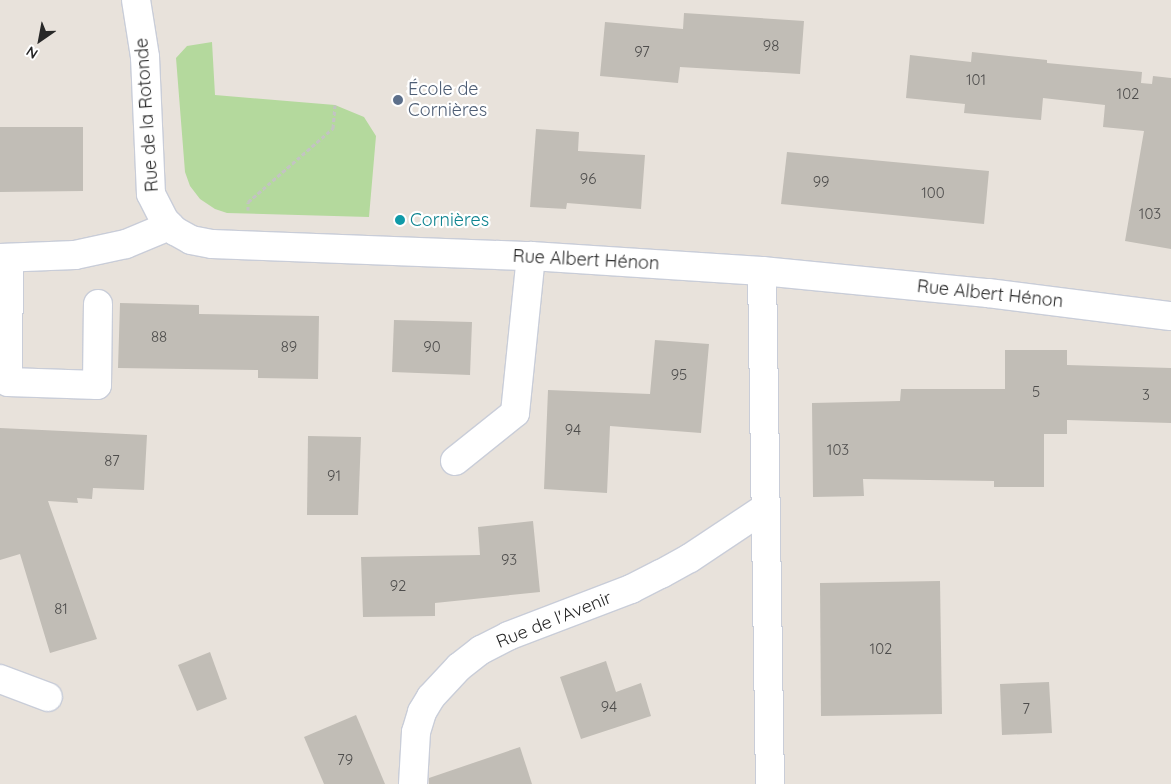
<!DOCTYPE html>
<meta charset="utf-8">
<style>
body{margin:0}
#map{position:relative;width:1171px;height:784px;overflow:hidden;background:#e8e2db;font-family:Quicksand,sans-serif}
div>[style]{position:absolute}
.green>*{inset:0;background:#b4d99d}
.building>*{inset:0;background:#c1bdb6}
.path>*{height:3px;margin-top:-1.5px;transform-origin:0;background:repeating-linear-gradient(90deg,#c3c3c3 0 4px,transparent 0 6.5px)}
.roads{filter:drop-shadow(1px 0 #c9cdd8) drop-shadow(-1px 0 #c9cdd8) drop-shadow(0 1px #c9cdd8) drop-shadow(0 -1px #c9cdd8)}
.minor>*{height:28px;margin:-14px;padding:0 14px;transform-origin:14px;border-radius:14px;background:#fff}
.dots>*{width:14px;height:14px;translate:-50% -50%;box-sizing:border-box;border:2px solid #fff;border-radius:50%}
span{translate:-50% -50%;white-space:nowrap;text-align:center;line-height:1.15;-webkit-text-stroke:4.5px #fff;paint-order:stroke}
.number-label{font-size:15px;color:#4e4d4c}
.number-label span{-webkit-text-stroke-width:0}
.service-label{font-size:18px;color:#4e5e75}
.left{translate:0 -50%;text-align:left}
.street-label{font-size:18px;color:#282828}
.culture-label{font-size:18px;color:#0d838f}
.north{position:absolute;left:15px;top:15px;width:50px;height:50px;-webkit-text-stroke:4px #fff;paint-order:stroke;rotate:213deg;font-size:14px;font-weight:700;line-height:20px;text-align:center;color:#282828}
.north::after{content:'';display:block;margin:auto;width:18px;height:22px;background:#282828;clip-path:polygon(50% 0,100% 100%,50% 72%,0 100%)}
</style>
<div id="map">
<div class="green">
<div style="clip-path:polygon(212px 42px,215px 95px,335px 105px,364px 117px,376px 136px,369px 217px,227px 213px,215px 209px,200px 199px,190px 186px,185px 172px,176px 58px,187px 46px)"></div>
</div>
<div class="building">
<div style="clip-path:polygon(684px 13px,804px 21px,800px 74px,680px 67px,678px 83px,600px 76px,605px 22px,683px 29px)"></div>
<div style="clip-path:polygon(972px 52px,1047px 60px,1047px 63px,1142px 72px,1141px 83px,1152px 84px,1153px 76px,1171px 78px,1171px 249px,1125px 241px,1144px 131px,1103px 127px,1105px 105px,1043px 98px,1041px 120px,964px 113px,965px 104px,906px 98px,910px 55px,971px 62px)"></div>
<div style="clip-path:polygon(0 127px,83px 127px,83px 191px,0 192px)"></div>
<div style="clip-path:polygon(536px 129px,579px 132px,578px 151px,645px 155px,641px 209px,567px 203px,566px 209px,530px 207px)"></div>
<div style="clip-path:polygon(787px 152px,989px 171px,984px 224px,781px 204px)"></div>
<div style="clip-path:polygon(120px 303px,199px 305px,199px 314px,319px 316px,318px 379px,258px 378px,258px 370px,118px 368px)"></div>
<div style="clip-path:polygon(394px 320px,472px 322px,470px 375px,392px 372px)"></div>
<div style="clip-path:polygon(655px 340px,709px 344px,701px 433px,610px 426px,607px 493px,544px 489px,548px 390px,650px 394px)"></div>
<div style="clip-path:polygon(1005px 350px,1067px 350px,1067px 365px,1171px 368px,1171px 423px,1067px 420px,1067px 434px,1044px 434px,1044px 487px,994px 487px,994px 481px,863px 479px,864px 496px,813px 497px,812px 403px,900px 401px,901px 389px,1005px 389px)"></div>
<div style="clip-path:polygon(0 428px,147px 435px,144px 490px,93px 488px,92px 499px,77px 498px,78px 503px,48px 501px,97px 639px,50px 653px,20px 554px,0 560px)"></div>
<div style="clip-path:polygon(308px 436px,361px 437px,358px 515px,307px 515px)"></div>
<div style="clip-path:polygon(533px 521px,540px 592px,435px 603px,435px 616px,363px 617px,361px 557px,480px 555px,478px 527px)"></div>
<div style="clip-path:polygon(940px 581px,942px 714px,821px 716px,820px 583px)"></div>
<div style="clip-path:polygon(210px 652px,227px 699px,197px 711px,178px 665px)"></div>
<div style="clip-path:polygon(606px 661px,616px 692px,641px 683px,651px 716px,581px 739px,560px 677px)"></div>
<div style="clip-path:polygon(1049px 682px,1052px 733px,1002px 735px,1000px 684px)"></div>
<div style="clip-path:polygon(356px 715px,385px 784px,324px 784px,304px 737px)"></div>
<div style="clip-path:polygon(520px 747px,532px 784px,429px 784px,429px 778px)"></div>
</div>
<div class="path">
<div style="left:248px;top:210px;width:8px;rotate:-90deg"></div>
<div style="left:248px;top:202px;width:113px;rotate:-41deg"></div>
<div style="left:333px;top:128px;width:23px;rotate:-85deg"></div>
</div>
<div class="roads">
<div class="minor">
<div style="left:136px;top:0;width:58px;rotate:81deg"></div>
<div style="left:145px;top:57px;width:137px;rotate:87.5deg"></div>
<div style="left:151px;top:194px;width:29px;rotate:63deg"></div>
<div style="left:164px;top:220px;width:16px;rotate:45deg"></div>
<div style="left:175px;top:231px;width:18px;rotate:29deg"></div>
<div style="left:191px;top:240px;width:21px;rotate:11deg"></div>
<div style="left:212px;top:244px;width:319px;rotate:2.2deg"></div>
<div style="left:531px;top:256px;width:231px;rotate:3.7deg"></div>
<div style="left:762px;top:271px;width:227px;rotate:5.6deg"></div>
<div style="left:988px;top:293px;width:184px;rotate:7.2deg"></div>
<div style="left:0;top:258px;width:75px;rotate:-2.3deg"></div>
<div style="left:75px;top:255px;width:52px;rotate:-12.2deg"></div>
<div style="left:126px;top:244px;width:47px;rotate:-22.7deg"></div>
<div style="left:9px;top:258px;width:124px;rotate:90.5deg"></div>
<div style="left:8px;top:382px;width:89px;rotate:1.9deg"></div>
<div style="left:97px;top:385px;width:81px;rotate:-89.3deg"></div>
<div style="left:762px;top:271px;width:513px;rotate:89.11deg"></div>
<div style="left:455px;top:461px;width:77px;rotate:-38.7deg"></div>
<div style="left:515px;top:413px;width:158px;rotate:-84.2deg"></div>
<div style="left:0;top:679px;width:51px;rotate:20.6deg"></div>
<div style="left:413px;top:784px;width:52px;rotate:-86.7deg"></div>
<div style="left:416px;top:732px;width:21px;rotate:-73deg"></div>
<div style="left:422px;top:712px;width:17px;rotate:-59deg"></div>
<div style="left:431px;top:697px;width:41px;rotate:-47deg"></div>
<div style="left:459px;top:667px;width:28px;rotate:-38deg"></div>
<div style="left:481px;top:650px;width:30px;rotate:-27deg"></div>
<div style="left:508px;top:636px;width:132px;rotate:-20.9deg"></div>
<div style="left:631px;top:589px;width:34px;rotate:-27deg"></div>
<div style="left:661px;top:574px;width:33px;rotate:-29deg"></div>
<div style="left:690px;top:558px;width:90px;rotate:-33.7deg"></div>
</div>
</div>
<div class="dots">
<div style="left:398px;top:100px;background:#5c6f8a"></div>
<div style="left:400px;top:220px;background:#0f9aa8"></div>
</div>
<div class="number-label">
<span style="left:771px;top:46px">98</span>
<span style="left:642px;top:52px">97</span>
<span style="left:976px;top:80px">101</span>
<span style="left:1128px;top:94px">102</span>
<span style="left:588px;top:179px">96</span>
<span style="left:821px;top:182px">99</span>
<span style="left:933px;top:193px">100</span>
<span style="left:1150px;top:214px">103</span>
<span style="left:159px;top:337px">88</span>
<span style="left:289px;top:347px">89</span>
<span style="left:432px;top:347px">90</span>
<span style="left:679px;top:375px">95</span>
<span style="left:1036px;top:392px">5</span>
<span style="left:1146px;top:395px">3</span>
<span style="left:573px;top:430px">94</span>
<span style="left:838px;top:450px">103</span>
<span style="left:112px;top:461px">87</span>
<span style="left:334px;top:476px">91</span>
<span style="left:509px;top:560px">93</span>
<span style="left:398px;top:586px">92</span>
<span style="left:61px;top:609px">81</span>
<span style="left:881px;top:649px">102</span>
<span style="left:609px;top:707px">94</span>
<span style="left:1026px;top:709px">7</span>
<span style="left:345px;top:760px">79</span>
</div>
<div class="service-label">
<span class="left" style="left:408px;top:100px">École de<br>Cornières</span>
</div>
<div class="street-label">
<span style="left:147px;top:115px;rotate:-94deg">Rue de la Rotonde</span>
<span style="left:586px;top:260px;rotate:3deg">Rue Albert Hénon</span>
<span style="left:990px;top:294px;rotate:6deg">Rue Albert Hénon</span>
<span style="left:554px;top:620px;rotate:-22deg">Rue de l'Avenir</span>
</div>
<div class="culture-label">
<span class="left" style="left:410px;top:220px">Cornières</span>
</div>
<div class="north">N</div>
</div>
